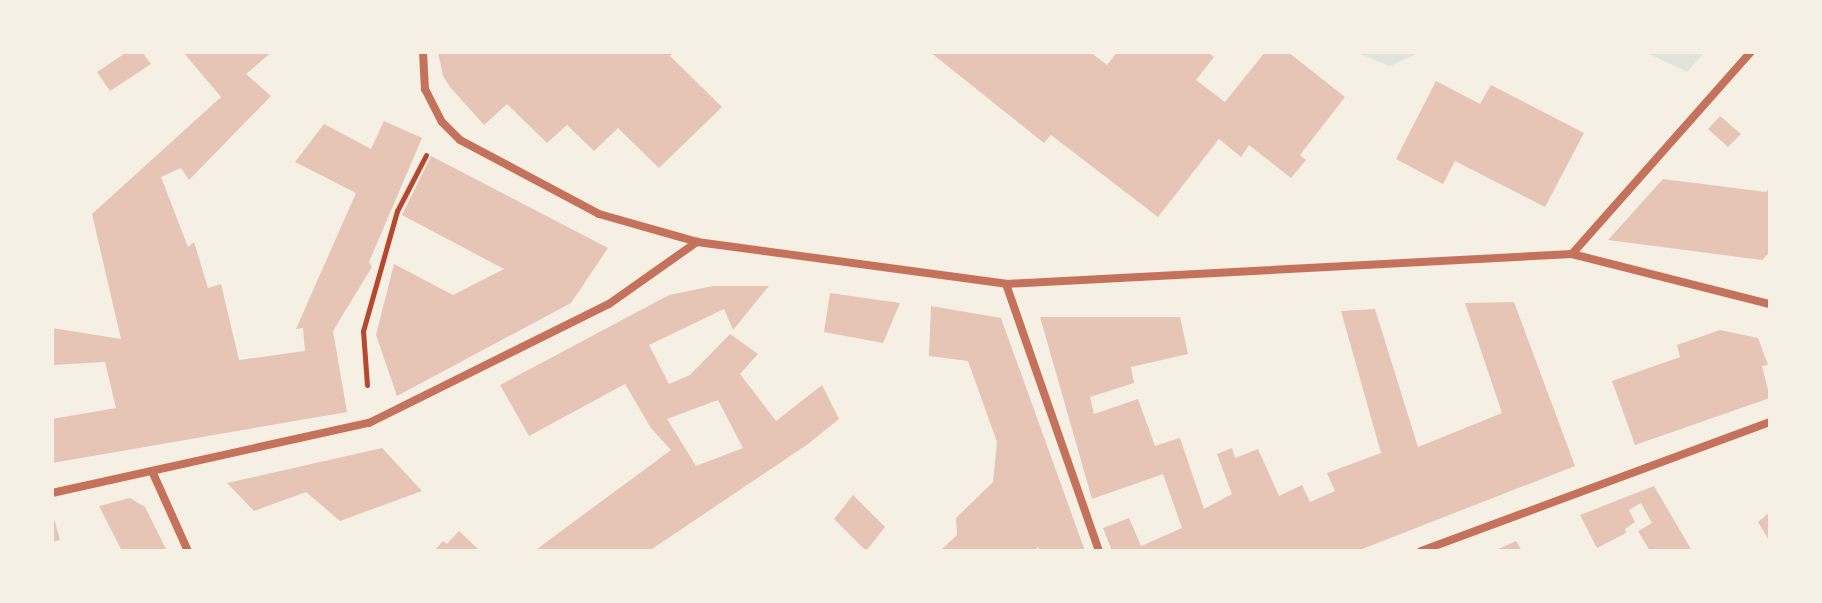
<!DOCTYPE html>
<style>
body{margin:0}
#map{position:relative;width:1822px;height:603px;overflow:hidden;background:#f6efe4;font-family:Poppins,sans-serif}
div>[style]{position:absolute}
.green>*{inset:0;background:#e2e4dc}
.building>*{inset:0;background:#e6c5b7}
.path>*{height:5px;margin:-2.5px;padding:0 2.5px;transform-origin:2.5px;border-radius:2.5px;background:#b5482f}
.minor>*{height:8px;margin:-4px;padding:0 4px;transform-origin:4px;border-radius:4px;background:#c5725c}
span{translate:-50% -50%;white-space:nowrap;text-align:center;line-height:1.15;-webkit-text-stroke:8px #f6efe4;paint-order:stroke}
.frame{position:absolute;inset:0;border:54px solid #f6efe4;pointer-events:none}
</style>
<div id="map">
<div class="green">
<div style="clip-path:polygon(1355px 52px,1421px 52px,1390px 66px)"></div>
<div style="clip-path:polygon(1645px 52px,1705px 52px,1687px 72px)"></div>
</div>
<div class="building">
<div style="clip-path:polygon(127px 52px,142px 52px,151px 64px,110px 91px,97px 72px)"></div>
<div style="clip-path:polygon(183px 52px,272px 52px,246px 74px,271px 96px,189px 180px,181px 168px,161px 177px,188px 247px,194px 242px,208px 288px,221px 284px,239px 360px,305px 351px,303px 328px,296px 329px,356px 193px,295px 162px,324px 124px,371px 149px,384px 121px,422px 138px,369px 262px,372px 267px,333px 331px,347px 412px,52px 463px,52px 419px,116px 408px,105px 362px,52px 365px,52px 328px,121px 339px,92px 214px,221px 97px)"></div>
<div style="clip-path:polygon(438px 52px,674px 52px,670px 56px,722px 107px,659px 168px,618px 128px,594px 151px,567px 125px,547px 143px,507px 104px,484px 125px,450px 87px,443px 76px)"></div>
<div style="clip-path:polygon(930px 52px,1090px 52px,1107px 65px,1117px 52px,1208px 52px,1214px 57px,1196px 80px,1225px 102px,1265px 52px,1288px 52px,1345px 97px,1300px 155px,1306px 160px,1291px 178px,1249px 145px,1241px 157px,1219px 139px,1158px 217px,1051px 135px,1044px 143px)"></div>
<div style="clip-path:polygon(1436px 81px,1480px 104px,1491px 85px,1584px 133px,1545px 207px,1455px 161px,1443px 184px,1396px 159px)"></div>
<div style="clip-path:polygon(1720px 116px,1741px 134px,1728px 147px,1708px 129px)"></div>
<div style="clip-path:polygon(431px 156px,608px 248px,571px 303px,397px 396px,376px 335px,394px 264px,453px 295px,504px 269px,402px 215px)"></div>
<div style="clip-path:polygon(1663px 179px,1766px 192px,1770px 188px,1770px 252px,1762px 260px,1608px 240px)"></div>
<div style="clip-path:polygon(evenodd,713px 286px,769px 286px,733px 330px,724px 309px,649px 345px,669px 384px,690px 375px,730px 334px,758px 354px,740px 374px,776px 421px,822px 385px,839px 419px,808px 444px,649px 551px,540px 551px,537px 549px,671px 450px,651px 428px,625px 384px,529px 436px,500px 385px,669px 295px,713px 286px,718px 400px,743px 448px,696px 466px,667px 419px,718px 400px)"></div>
<div style="clip-path:polygon(830px 293px,900px 303px,883px 343px,824px 332px)"></div>
<div style="clip-path:polygon(1514px 302px,1575px 466px,1357px 551px,1112px 551px,1103px 528px,1129px 518px,1141px 546px,1182px 528px,1163px 474px,1092px 499px,1040px 317px,1180px 317px,1188px 354px,1131px 367px,1134px 383px,1090px 397px,1094px 414px,1138px 399px,1155px 446px,1180px 438px,1204px 509px,1232px 494px,1217px 454px,1232px 448px,1235px 458px,1258px 449px,1279px 496px,1302px 485px,1310px 502px,1335px 491px,1327px 473px,1381px 453px,1341px 311px,1375px 309px,1418px 447px,1502px 413px,1465px 303px)"></div>
<div style="clip-path:polygon(931px 306px,1001px 318px,1085px 551px,1041px 551px,1038px 547px,1034px 551px,940px 551px,957px 535px,956px 518px,993px 482px,997px 442px,968px 361px,929px 356px)"></div>
<div style="clip-path:polygon(1720px 330px,1758px 338px,1768px 365px,1762px 366px,1770px 398px,1635px 445px,1612px 381px,1680px 357px,1677px 345px)"></div>
<div style="clip-path:polygon(382px 448px,422px 491px,340px 521px,306px 492px,254px 511px,227px 483px)"></div>
<div style="clip-path:polygon(1654px 486px,1692px 551px,1650px 551px,1638px 531px,1652px 523px,1641px 503px,1629px 510px,1635px 522px,1625px 529px,1626px 533px,1597px 548px,1580px 515px)"></div>
<div style="clip-path:polygon(853px 495px,885px 527px,866px 551px,834px 519px)"></div>
<div style="clip-path:polygon(130px 498px,145px 507px,167px 551px,122px 551px,99px 506px)"></div>
<div style="clip-path:polygon(52px 512px,60px 540px,52px 542px)"></div>
<div style="clip-path:polygon(1770px 512px,1770px 542px,1758px 522px)"></div>
<div style="clip-path:polygon(459px 531px,480px 551px,434px 551px,443px 541px,447px 544px)"></div>
<div style="clip-path:polygon(1516px 541px,1522px 551px,1494px 551px)"></div>
</div>
<div class="path">
<div style="left:367px;top:385px;width:54px;rotate:-94.2deg"></div>
<div style="left:363px;top:331px;width:125px;rotate:-74.2deg"></div>
<div style="left:397px;top:211px;width:63px;rotate:-62.6deg"></div>
</div>
<div class="minor">
<div style="left:423px;top:52px;width:37px;rotate:87deg"></div>
<div style="left:425px;top:89px;width:37px;rotate:63deg"></div>
<div style="left:442px;top:122px;width:25px;rotate:45deg"></div>
<div style="left:460px;top:140px;width:157px;rotate:28deg"></div>
<div style="left:599px;top:214px;width:102px;rotate:15.9deg"></div>
<div style="left:697px;top:242px;width:312px;rotate:7.7deg"></div>
<div style="left:1006px;top:284px;width:567px;rotate:-3.03deg"></div>
<div style="left:1572px;top:254px;width:204px;rotate:14.2deg"></div>
<div style="left:1572px;top:254px;width:270px;rotate:-48.5deg"></div>
<div style="left:1006px;top:284px;width:283px;rotate:70.8deg"></div>
<div style="left:152px;top:471px;width:88px;rotate:65.8deg"></div>
<div style="left:52px;top:493px;width:325px;rotate:-12.5deg"></div>
<div style="left:369px;top:423px;width:268px;rotate:-26.4deg"></div>
<div style="left:609px;top:304px;width:108px;rotate:-35.2deg"></div>
<div style="left:1421px;top:551px;width:372px;rotate:-20.3deg"></div>
</div>
<div class="frame"></div>
</div>
